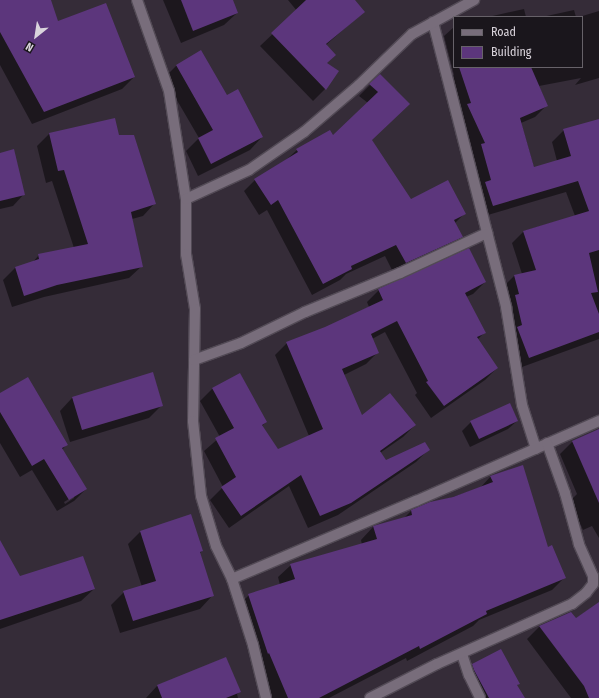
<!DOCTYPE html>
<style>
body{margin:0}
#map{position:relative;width:599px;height:698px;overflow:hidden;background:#352c38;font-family:"Fira Sans Condensed",sans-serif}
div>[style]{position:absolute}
.shadow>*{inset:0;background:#0007}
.building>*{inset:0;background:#5c367c}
.roads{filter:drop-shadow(1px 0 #524a55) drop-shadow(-1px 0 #524a55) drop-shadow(0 1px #524a55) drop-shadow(0 -1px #524a55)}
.minor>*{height:10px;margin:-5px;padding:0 5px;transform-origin:5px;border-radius:5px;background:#786d7b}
span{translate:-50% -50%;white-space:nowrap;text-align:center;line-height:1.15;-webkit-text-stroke:3px #1a161c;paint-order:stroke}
.legend{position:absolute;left:453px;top:16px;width:130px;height:52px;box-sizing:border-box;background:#1a161c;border:1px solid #676269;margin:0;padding:5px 7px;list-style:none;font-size:12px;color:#dad4dc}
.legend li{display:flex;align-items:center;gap:8px;height:20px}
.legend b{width:20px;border:1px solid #676269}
.north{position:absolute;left:16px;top:16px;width:40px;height:40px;-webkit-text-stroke:3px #1a161c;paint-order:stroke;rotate:210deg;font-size:11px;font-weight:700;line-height:16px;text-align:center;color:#dad4dc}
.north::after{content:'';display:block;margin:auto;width:14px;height:18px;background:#dad4dc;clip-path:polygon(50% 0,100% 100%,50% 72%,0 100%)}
</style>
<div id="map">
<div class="shadow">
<div style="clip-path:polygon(0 0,50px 0,57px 22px,134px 77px,122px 89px,32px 124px,0 65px)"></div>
<div style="clip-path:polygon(163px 0,232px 0,237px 13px,224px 25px,181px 43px)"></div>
<div style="clip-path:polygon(288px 0,353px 0,363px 12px,326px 45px,326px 63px,338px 72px,325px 89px,313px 101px,260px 46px,297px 11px)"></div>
<div style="clip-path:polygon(524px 9px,526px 17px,488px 17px)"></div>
<div style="clip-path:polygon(574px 10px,576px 17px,542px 17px)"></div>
<div style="clip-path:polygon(599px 11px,599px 78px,575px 85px,581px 78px,539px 86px,547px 105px,535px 117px,521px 123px,534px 168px,557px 161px,552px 142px,564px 130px,599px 120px,599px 339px,522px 367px,516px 367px,506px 340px,510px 335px,502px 288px,514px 276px,522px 274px,512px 243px,524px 231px,575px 216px,566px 192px,481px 217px,470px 157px,473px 154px,456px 117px,448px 81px,454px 75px,444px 36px,454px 27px,454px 67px,582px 67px,582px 17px,579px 17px)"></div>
<div style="clip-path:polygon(201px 52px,227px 96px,262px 137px,250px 150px,198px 176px,186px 151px,199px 138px,164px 78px,176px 66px)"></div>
<div style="clip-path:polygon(380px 75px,408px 104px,371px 140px,411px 201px,465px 213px,455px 223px,462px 237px,451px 248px,394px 274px,385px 256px,346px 274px,340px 280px,312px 295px,267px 210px,259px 215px,244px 191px,255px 180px,287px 159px,297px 150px,333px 137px,368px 103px,359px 96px)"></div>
<div style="clip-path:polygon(114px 119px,118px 136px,155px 203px,143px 216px,132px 219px,142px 266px,129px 278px,44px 297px,12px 307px,3px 280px,15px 268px,32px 263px,39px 255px,74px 248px,52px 181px,46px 183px,37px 146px,49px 134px)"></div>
<div style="clip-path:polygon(0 154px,24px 194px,13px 206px,0 209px)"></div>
<div style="clip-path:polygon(485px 282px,473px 294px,466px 297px,485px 332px,477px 340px,497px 368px,485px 380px,431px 418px,415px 395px,417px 393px,385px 332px,372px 339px,378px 352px,366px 364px,344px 375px,361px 417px,415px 425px,403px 437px,380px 453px,385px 461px,428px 450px,416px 462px,338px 515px,308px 528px,289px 486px,229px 528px,210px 500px,223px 487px,204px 451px,220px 437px,200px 401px,212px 389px,240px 374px,266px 422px,262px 426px,278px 450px,309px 436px,275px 355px,287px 343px,325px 328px,369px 307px,367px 302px,379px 290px)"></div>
<div style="clip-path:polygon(evenodd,0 394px,67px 444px,62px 450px,86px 489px,74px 501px,57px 511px,32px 470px,20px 477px,0 443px,0 394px,74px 496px,74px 498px,65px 504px,64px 502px,74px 496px)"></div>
<div style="clip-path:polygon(72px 398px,162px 405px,149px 418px,70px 442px,60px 411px)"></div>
<div style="clip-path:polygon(517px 421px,508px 429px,470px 447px,462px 431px,471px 422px)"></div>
<div style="clip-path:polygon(599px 430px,599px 538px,592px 526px,583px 530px,570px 501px,577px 494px,560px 454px,572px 442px)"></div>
<div style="clip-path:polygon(491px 476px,548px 548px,565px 577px,552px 590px,479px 620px,473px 626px,407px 661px,406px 658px,329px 698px,271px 698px,236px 608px,249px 595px,280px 585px,278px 577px,291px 565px,362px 545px,361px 540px,373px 527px,404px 518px,411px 511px,480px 488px)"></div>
<div style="clip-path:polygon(190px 516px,202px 551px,199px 554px,212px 596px,200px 609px,120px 633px,111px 605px,124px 592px,142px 587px,128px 544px,140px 532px)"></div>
<div style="clip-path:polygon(0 549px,19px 578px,94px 589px,81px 601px,0 629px)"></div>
<div style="clip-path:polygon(599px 603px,599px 698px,571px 698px,527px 639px,540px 626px,575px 619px)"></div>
<div style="clip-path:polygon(225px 658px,239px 692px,237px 694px,238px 698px,146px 698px,157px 686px)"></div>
<div style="clip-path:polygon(473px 665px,518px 684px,516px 686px,523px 698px,477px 698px,464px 673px)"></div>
</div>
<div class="building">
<div style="clip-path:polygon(0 0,51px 0,58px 21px,106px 3px,135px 77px,44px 112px,0 32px)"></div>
<div style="clip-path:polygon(181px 0,233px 0,238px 13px,193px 31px)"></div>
<div style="clip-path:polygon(306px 0,355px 0,365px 12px,326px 44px,336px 55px,327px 63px,339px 71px,326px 90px,271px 33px)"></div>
<div style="clip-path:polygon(201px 50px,227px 95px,238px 89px,263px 137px,211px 164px,198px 138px,213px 130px,176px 65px)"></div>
<div style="clip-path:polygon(459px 67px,531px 67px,548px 106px,520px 118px,534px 167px,571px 156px,563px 129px,599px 119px,599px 250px,589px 253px,598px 292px,591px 293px,599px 314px,599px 332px,529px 358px,517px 327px,522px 325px,515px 295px,519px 294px,514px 275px,536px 270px,523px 231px,589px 211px,578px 181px,493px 206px,485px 182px,491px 180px,481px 144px,485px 143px,467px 104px,471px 103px)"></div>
<div style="clip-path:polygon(380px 74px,410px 104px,372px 140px,411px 199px,448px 180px,466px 214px,454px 220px,463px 237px,406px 263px,396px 245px,351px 266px,352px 269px,323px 284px,278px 200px,271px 205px,254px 179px,298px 152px,296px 149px,330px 130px,333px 135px,378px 92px,369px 84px)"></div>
<div style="clip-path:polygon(115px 118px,119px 135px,134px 135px,156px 204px,131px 212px,143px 267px,57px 285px,24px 296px,15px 267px,39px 259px,38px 254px,88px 244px,64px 170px,58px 171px,49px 133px)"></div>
<div style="clip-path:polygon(14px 149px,25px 195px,0 201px,0 153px)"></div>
<div style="clip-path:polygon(469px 248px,486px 282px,465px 293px,486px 333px,477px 337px,498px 368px,444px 406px,426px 382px,428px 381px,397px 321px,371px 334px,379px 353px,342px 369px,362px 415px,390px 393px,416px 425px,380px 451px,386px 460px,425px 442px,430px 450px,351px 503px,320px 516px,301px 475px,241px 516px,221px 487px,236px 477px,215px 438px,234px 428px,212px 388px,240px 373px,267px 422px,262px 425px,278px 449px,323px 429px,286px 342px,325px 327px,383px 300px,378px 289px)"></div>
<div style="clip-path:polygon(153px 372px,163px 406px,82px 430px,72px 397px)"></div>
<div style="clip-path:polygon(28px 377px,68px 445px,62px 448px,87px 489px,69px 500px,44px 459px,32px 466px,0 412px,0 393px)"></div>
<div style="clip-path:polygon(510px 403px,518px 421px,479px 439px,470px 421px)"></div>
<div style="clip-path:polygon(599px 429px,599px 503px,572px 441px)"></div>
<div style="clip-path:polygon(523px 465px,548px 547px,552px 545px,566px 578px,486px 611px,487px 614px,420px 649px,419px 646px,319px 698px,288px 698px,269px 653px,268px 654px,248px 594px,295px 579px,290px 564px,377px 539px,373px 526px,412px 515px,411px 510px,430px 502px,453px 497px,493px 482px,490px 476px)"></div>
<div style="clip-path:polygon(191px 514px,203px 551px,200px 552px,214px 596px,133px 621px,123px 591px,156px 581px,140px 531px)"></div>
<div style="clip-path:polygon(0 540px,20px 576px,83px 556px,95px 589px,0 620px)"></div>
<div style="clip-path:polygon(599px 602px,599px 698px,589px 698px,584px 686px,539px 626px,571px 612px,576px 618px)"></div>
<div style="clip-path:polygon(501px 649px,520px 684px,517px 685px,525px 698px,489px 698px,474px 670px,472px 664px)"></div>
<div style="clip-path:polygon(226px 657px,241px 692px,226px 698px,162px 698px,157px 685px)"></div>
</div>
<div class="roads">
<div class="minor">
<div style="left:137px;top:0;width:96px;rotate:70.6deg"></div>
<div style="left:169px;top:91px;width:109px;rotate:81.1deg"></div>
<div style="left:186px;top:199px;width:55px;rotate:90deg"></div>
<div style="left:186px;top:254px;width:56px;rotate:80.7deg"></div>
<div style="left:195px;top:309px;width:112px;rotate:91deg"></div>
<div style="left:193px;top:421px;width:75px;rotate:83.9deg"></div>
<div style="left:201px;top:496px;width:52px;rotate:73.3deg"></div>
<div style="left:216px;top:546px;width:37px;rotate:64deg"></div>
<div style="left:232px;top:579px;width:69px;rotate:72.3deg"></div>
<div style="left:253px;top:645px;width:55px;rotate:76.2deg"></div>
<div style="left:433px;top:22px;width:294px;rotate:75.6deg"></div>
<div style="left:506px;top:307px;width:99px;rotate:80.7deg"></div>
<div style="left:522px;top:405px;width:46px;rotate:72.3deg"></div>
<div style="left:186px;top:199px;width:69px;rotate:-24.7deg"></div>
<div style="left:249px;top:170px;width:67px;rotate:-34.6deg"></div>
<div style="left:304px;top:132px;width:72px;rotate:-40.5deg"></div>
<div style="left:359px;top:85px;width:74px;rotate:-43.9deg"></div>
<div style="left:412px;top:34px;width:71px;rotate:-28.7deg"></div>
<div style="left:194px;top:360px;width:50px;rotate:-19.9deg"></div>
<div style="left:241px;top:343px;width:71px;rotate:-25.8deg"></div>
<div style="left:305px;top:312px;width:103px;rotate:-22.3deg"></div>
<div style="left:400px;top:273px;width:96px;rotate:-24.7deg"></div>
<div style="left:232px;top:579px;width:200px;rotate:-23deg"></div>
<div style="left:416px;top:501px;width:200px;rotate:-23.6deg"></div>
<div style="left:462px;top:654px;width:22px;rotate:72deg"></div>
<div style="left:469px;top:675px;width:25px;rotate:64deg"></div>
<div style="left:370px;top:698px;width:75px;rotate:-26.9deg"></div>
<div style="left:437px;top:664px;width:148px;rotate:-24deg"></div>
<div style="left:572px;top:604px;width:18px;rotate:-38deg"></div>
<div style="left:586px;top:593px;width:11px;rotate:-52deg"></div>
<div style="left:593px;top:584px;width:8px;rotate:-90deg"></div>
<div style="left:593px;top:576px;width:35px;rotate:-114deg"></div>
<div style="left:579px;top:544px;width:53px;rotate:-105.4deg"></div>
<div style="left:565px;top:493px;width:53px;rotate:-109.8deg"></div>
</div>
</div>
<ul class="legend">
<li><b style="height:5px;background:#786d7b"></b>Road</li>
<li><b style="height:11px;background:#5c367c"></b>Building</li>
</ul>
<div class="north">N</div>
</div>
